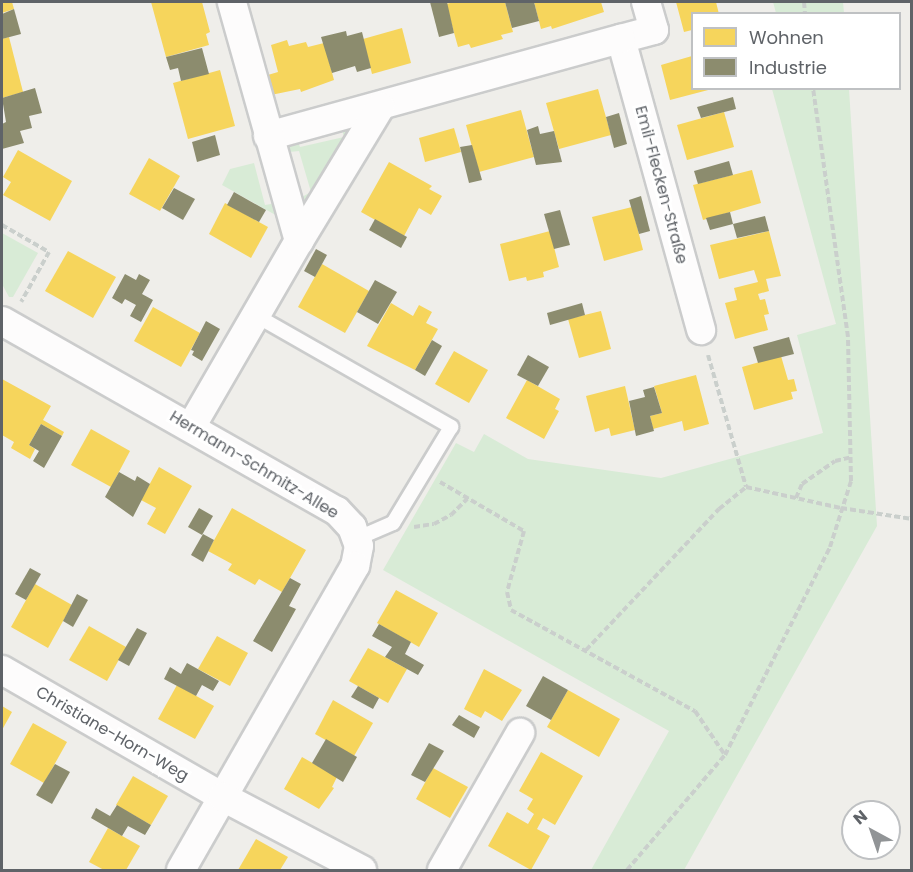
<!DOCTYPE html>
<meta charset="utf-8">
<style>
body{margin:0}
#map{position:relative;width:913px;height:872px;overflow:hidden;background:#efeeea;font-family:Poppins,sans-serif}
div>[style]{position:absolute}
.green>*{inset:0;background:#d8ebd6}
.homes>*{inset:0;background:#f6d55c}
.industry>*{inset:0;background:#8c8c6e}
.path>*{height:4px;margin-top:-2px;transform-origin:0;background:repeating-linear-gradient(90deg,#cacfcc 0 6px,transparent 0 9px)}
.roads{filter:drop-shadow(2px 0 #cbcccc) drop-shadow(-2px 0 #cbcccc) drop-shadow(0 2px #cbcccc) drop-shadow(0 -2px #cbcccc)}
.lane>*{height:14px;margin:-7px;padding:0 7px;transform-origin:7px;border-radius:7px;background:#fdfcfc}
.street>*{height:28px;margin:-14px;padding:0 14px;transform-origin:14px;border-radius:14px;background:#fdfcfc}
span{translate:-50% -50%;white-space:nowrap;text-align:center;line-height:1.15;-webkit-text-stroke:6px #fff;paint-order:stroke}
.street-label{font-size:16px;color:#5f6368}
.frame{position:absolute;inset:0;border:3px solid #5f6368;pointer-events:none}
.legend{position:absolute;left:691px;top:12px;width:210px;height:78px;box-sizing:border-box;background:#fff;border:2px solid #bfc1c3;margin:0;padding:8px 10px;list-style:none;font-size:18px;color:#5f6368}
.legend li{display:flex;align-items:center;gap:12px;height:30px}
.legend b{width:30px;border:2px solid #bfc1c3}
.north{position:absolute;left:841px;top:800px;width:60px;height:60px;box-sizing:border-box;background:#fff;border:2px solid #bfc1c3;border-radius:50%;rotate:320deg;font-size:16px;font-weight:700;line-height:24px;text-align:center;color:#5f6368}
.north::after{content:'';display:block;margin:auto;width:21px;height:27px;background:#919496;clip-path:polygon(50% 0,100% 100%,50% 72%,0 100%)}
</style>
<div id="map">
<div class="green">
<div style="clip-path:polygon(773px 2px,843px 2px,844px 13px,776px 13px)"></div>
<div style="clip-path:polygon(772px 89px,849px 89px,877px 526px,684px 870px,591px 870px,669px 731px,383px 570px,456px 443px,474px 452px,484px 434px,528px 459px,661px 478px,823px 433px,797px 335px,836px 324px)"></div>
<div style="clip-path:polygon(354px 122px,305px 210px,302px 197px,311px 192px,299px 151px,289px 152px,285px 140px,296px 137px,300px 147px,344px 137px,341px 125px)"></div>
<div style="clip-path:polygon(254px 163px,265px 205px,277px 203px,281px 218px,222px 185px,230px 169px)"></div>
<div style="clip-path:polygon(2px 233px,38px 253px,13px 297px,9px 297px,2px 284px)"></div>
</div>
<div class="homes">
<div style="clip-path:polygon(2px 2px,12px 2px,14px 9px,2px 13px)"></div>
<div style="clip-path:polygon(151px 2px,202px 2px,210px 32px,206px 34px,209px 45px,166px 57px)"></div>
<div style="clip-path:polygon(454px 2px,505px 2px,513px 32px,501px 35px,503px 39px,471px 48px,469px 44px,458px 47px,446px 4px)"></div>
<div style="clip-path:polygon(534px 2px,601px 2px,604px 12px,552px 29px,551px 26px,541px 29px)"></div>
<div style="clip-path:polygon(676px 2px,716px 2px,719px 14px,692px 14px,692px 30px,684px 32px)"></div>
<div style="clip-path:polygon(402px 28px,411px 63px,372px 74px,363px 39px)"></div>
<div style="clip-path:polygon(9px 37px,23px 92px,2px 98px,2px 39px)"></div>
<div style="clip-path:polygon(287px 40px,289px 46px,306px 42px,308px 47px,324px 43px,334px 80px,301px 92px,300px 89px,266px 96px,261px 77px,278px 72px,271px 45px)"></div>
<div style="clip-path:polygon(692px 56px,692px 88px,712px 89px,670px 100px,661px 65px)"></div>
<div style="clip-path:polygon(220px 70px,235px 126px,188px 139px,173px 83px)"></div>
<div style="clip-path:polygon(598px 89px,611px 135px,559px 149px,546px 103px)"></div>
<div style="clip-path:polygon(521px 110px,534px 157px,479px 172px,466px 125px)"></div>
<div style="clip-path:polygon(724px 112px,734px 147px,687px 160px,677px 125px)"></div>
<div style="clip-path:polygon(454px 128px,461px 152px,425px 162px,419px 138px)"></div>
<div style="clip-path:polygon(18px 150px,72px 181px,50px 221px,3px 195px,11px 182px,3px 177px)"></div>
<div style="clip-path:polygon(149px 158px,180px 176px,160px 211px,129px 194px)"></div>
<div style="clip-path:polygon(389px 162px,432px 186px,429px 189px,442px 196px,431px 215px,419px 208px,404px 236px,361px 212px)"></div>
<div style="clip-path:polygon(752px 170px,761px 203px,703px 220px,693px 185px)"></div>
<div style="clip-path:polygon(225px 203px,268px 227px,251px 258px,209px 234px)"></div>
<div style="clip-path:polygon(632px 207px,643px 250px,604px 261px,592px 217px)"></div>
<div style="clip-path:polygon(550px 231px,559px 267px,543px 272px,544px 277px,527px 281px,526px 277px,509px 281px,500px 244px)"></div>
<div style="clip-path:polygon(769px 231px,781px 276px,766px 279px,769px 291px,758px 294px,760px 300px,765px 299px,769px 314px,764px 315px,768px 330px,735px 339px,725px 303px,737px 300px,734px 288px,758px 282px,754px 270px,719px 279px,710px 245px)"></div>
<div style="clip-path:polygon(68px 251px,116px 277px,93px 318px,45px 291px)"></div>
<div style="clip-path:polygon(322px 264px,369px 291px,345px 333px,298px 307px)"></div>
<div style="clip-path:polygon(391px 303px,413px 316px,419px 305px,432px 312px,426px 323px,438px 329px,415px 370px,367px 346px)"></div>
<div style="clip-path:polygon(153px 307px,200px 333px,181px 367px,134px 341px)"></div>
<div style="clip-path:polygon(601px 311px,611px 349px,579px 358px,568px 319px)"></div>
<div style="clip-path:polygon(454px 351px,488px 370px,469px 403px,435px 384px)"></div>
<div style="clip-path:polygon(781px 356px,788px 380px,794px 379px,797px 391px,791px 392px,793px 399px,754px 410px,742px 367px)"></div>
<div style="clip-path:polygon(696px 375px,709px 424px,684px 431px,682px 421px,653px 429px,650px 416px,662px 413px,654px 386px)"></div>
<div style="clip-path:polygon(2px 379px,51px 406px,43px 420px,64px 432px,62px 436px,41px 424px,29px 445px,35px 449px,30px 459px,11px 448px,14px 442px,2px 435px)"></div>
<div style="clip-path:polygon(527px 380px,560px 399px,555px 409px,559px 411px,544px 439px,506px 418px)"></div>
<div style="clip-path:polygon(625px 386px,635px 430px,611px 436px,609px 428px,595px 432px,586px 396px)"></div>
<div style="clip-path:polygon(91px 429px,130px 451px,111px 487px,71px 465px)"></div>
<div style="clip-path:polygon(159px 467px,192px 486px,165px 534px,147px 524px,156px 508px,141px 500px)"></div>
<div style="clip-path:polygon(232px 508px,306px 550px,282px 592px,259px 579px,255px 585px,228px 570px,232px 564px,208px 551px)"></div>
<div style="clip-path:polygon(35px 584px,72px 605px,48px 648px,11px 627px)"></div>
<div style="clip-path:polygon(396px 590px,438px 613px,419px 647px,377px 623px)"></div>
<div style="clip-path:polygon(89px 626px,126px 647px,107px 681px,69px 660px)"></div>
<div style="clip-path:polygon(217px 636px,248px 653px,230px 686px,198px 669px)"></div>
<div style="clip-path:polygon(368px 648px,407px 669px,388px 703px,349px 681px)"></div>
<div style="clip-path:polygon(484px 669px,522px 690px,502px 721px,485px 711px,481px 718px,464px 709px)"></div>
<div style="clip-path:polygon(177px 685px,214px 706px,195px 739px,158px 719px)"></div>
<div style="clip-path:polygon(568px 690px,620px 719px,599px 757px,547px 727px)"></div>
<div style="clip-path:polygon(333px 700px,373px 723px,354px 756px,315px 734px)"></div>
<div style="clip-path:polygon(2px 706px,12px 712px,2px 730px)"></div>
<div style="clip-path:polygon(33px 723px,67px 742px,44px 783px,10px 764px)"></div>
<div style="clip-path:polygon(541px 752px,583px 776px,555px 825px,543px 818px,537px 829px,550px 836px,531px 870px,488px 846px,507px 812px,528px 824px,534px 814px,527px 809px,533px 799px,519px 791px)"></div>
<div style="clip-path:polygon(302px 757px,337px 777px,332px 787px,334px 788px,319px 809px,284px 789px)"></div>
<div style="clip-path:polygon(433px 768px,468px 787px,450px 818px,416px 799px)"></div>
<div style="clip-path:polygon(133px 776px,168px 796px,151px 825px,116px 805px)"></div>
<div style="clip-path:polygon(108px 828px,140px 846px,126px 870px,104px 870px,89px 862px)"></div>
<div style="clip-path:polygon(256px 839px,288px 857px,280px 870px,238px 870px)"></div>
</div>
<div class="industry">
<div style="clip-path:polygon(430px 2px,447px 2px,454px 33px,439px 37px)"></div>
<div style="clip-path:polygon(505px 2px,534px 2px,539px 21px,512px 28px)"></div>
<div style="clip-path:polygon(14px 9px,21px 34px,2px 39px,2px 14px)"></div>
<div style="clip-path:polygon(346px 31px,347px 36px,362px 32px,371px 68px,357px 72px,355px 66px,332px 73px,321px 37px)"></div>
<div style="clip-path:polygon(202px 48px,209px 74px,181px 81px,178px 68px,170px 70px,166px 57px)"></div>
<div style="clip-path:polygon(35px 88px,42px 113px,29px 116px,32px 128px,20px 131px,24px 143px,2px 149px,2px 124px,6px 122px,2px 98px)"></div>
<div style="clip-path:polygon(733px 97px,736px 109px,701px 118px,697px 107px)"></div>
<div style="clip-path:polygon(619px 113px,627px 144px,614px 148px,606px 117px)"></div>
<div style="clip-path:polygon(538px 126px,540px 134px,554px 131px,562px 162px,536px 165px,527px 130px)"></div>
<div style="clip-path:polygon(215px 135px,220px 155px,197px 162px,192px 142px)"></div>
<div style="clip-path:polygon(472px 145px,482px 180px,469px 183px,460px 147px)"></div>
<div style="clip-path:polygon(729px 161px,733px 175px,698px 184px,694px 171px)"></div>
<div style="clip-path:polygon(174px 188px,195px 199px,183px 220px,162px 208px)"></div>
<div style="clip-path:polygon(234px 192px,266px 210px,259px 222px,227px 205px)"></div>
<div style="clip-path:polygon(641px 196px,650px 231px,639px 234px,629px 200px)"></div>
<div style="clip-path:polygon(560px 210px,570px 245px,554px 249px,544px 214px)"></div>
<div style="clip-path:polygon(730px 212px,733px 224px,710px 230px,706px 218px)"></div>
<div style="clip-path:polygon(765px 216px,769px 231px,737px 238px,733px 224px)"></div>
<div style="clip-path:polygon(375px 219px,407px 237px,401px 248px,369px 230px)"></div>
<div style="clip-path:polygon(316px 249px,327px 255px,315px 277px,304px 271px)"></div>
<div style="clip-path:polygon(125px 274px,136px 280px,139px 274px,150px 280px,142px 294px,153px 300px,141px 322px,130px 316px,136px 305px,125px 299px,122px 304px,112px 298px)"></div>
<div style="clip-path:polygon(375px 280px,397px 292px,378px 324px,357px 312px)"></div>
<div style="clip-path:polygon(582px 303px,585px 315px,550px 325px,547px 313px)"></div>
<div style="clip-path:polygon(206px 321px,220px 329px,202px 361px,192px 355px,194px 351px,191px 350px)"></div>
<div style="clip-path:polygon(789px 337px,794px 354px,758px 363px,753px 347px)"></div>
<div style="clip-path:polygon(432px 340px,442px 346px,425px 376px,415px 370px)"></div>
<div style="clip-path:polygon(528px 355px,549px 367px,538px 386px,517px 375px)"></div>
<div style="clip-path:polygon(654px 387px,662px 413px,650px 416px,654px 431px,636px 436px,629px 401px,645px 397px,643px 390px)"></div>
<div style="clip-path:polygon(41px 424px,62px 436px,44px 468px,33px 461px,39px 451px,29px 445px)"></div>
<div style="clip-path:polygon(119px 472px,135px 481px,137px 476px,150px 484px,133px 517px,105px 497px)"></div>
<div style="clip-path:polygon(199px 508px,213px 516px,202px 535px,188px 527px)"></div>
<div style="clip-path:polygon(203px 534px,214px 540px,203px 562px,191px 555px)"></div>
<div style="clip-path:polygon(30px 568px,41px 574px,26px 600px,15px 594px)"></div>
<div style="clip-path:polygon(290px 578px,301px 584px,289px 606px,296px 609px,272px 652px,253px 641px)"></div>
<div style="clip-path:polygon(77px 594px,88px 600px,73px 627px,63px 621px)"></div>
<div style="clip-path:polygon(379px 624px,411px 642px,405px 654px,424px 665px,418px 675px,385px 657px,392px 647px,372px 636px)"></div>
<div style="clip-path:polygon(137px 628px,147px 633px,129px 666px,118px 660px)"></div>
<div style="clip-path:polygon(187px 663px,219px 681px,213px 691px,202px 685px,196px 696px,164px 679px,170px 667px,181px 674px)"></div>
<div style="clip-path:polygon(543px 676px,568px 690px,551px 720px,526px 706px)"></div>
<div style="clip-path:polygon(358px 686px,379px 698px,373px 709px,351px 697px)"></div>
<div style="clip-path:polygon(459px 715px,480px 727px,474px 738px,452px 725px)"></div>
<div style="clip-path:polygon(326px 739px,357px 757px,343px 782px,312px 763px)"></div>
<div style="clip-path:polygon(429px 743px,444px 751px,425px 782px,411px 775px)"></div>
<div style="clip-path:polygon(55px 764px,70px 772px,52px 804px,36px 795px)"></div>
<div style="clip-path:polygon(117px 805px,151px 825px,145px 835px,128px 826px,122px 836px,91px 818px,96px 808px,110px 816px)"></div>
</div>
<div class="path">
<div style="left:804px;top:2px;width:12px;rotate:85deg"></div>
<div style="left:2px;top:225px;width:54px;rotate:29.9deg"></div>
<div style="left:49px;top:252px;width:57px;rotate:119.2deg"></div>
<div style="left:708px;top:355px;width:137px;rotate:73.9deg"></div>
<div style="left:440px;top:482px;width:97px;rotate:30.3deg"></div>
<div style="left:524px;top:531px;width:63px;rotate:105.6deg"></div>
<div style="left:507px;top:592px;width:18px;rotate:77deg"></div>
<div style="left:511px;top:610px;width:210px;rotate:28.8deg"></div>
<div style="left:695px;top:711px;width:53px;rotate:55.7deg"></div>
<div style="left:725px;top:755px;width:233px;rotate:-63.2deg"></div>
<div style="left:830px;top:547px;width:69px;rotate:-72.3deg"></div>
<div style="left:851px;top:481px;width:144px;rotate:-91.2deg"></div>
<div style="left:848px;top:337px;width:251px;rotate:-98deg"></div>
<div style="left:796px;top:498px;width:15px;rotate:-67deg"></div>
<div style="left:802px;top:484px;width:40px;rotate:-34.9deg"></div>
<div style="left:835px;top:461px;width:17px;rotate:-13deg"></div>
<div style="left:414px;top:527px;width:20px;rotate:-9deg"></div>
<div style="left:434px;top:524px;width:19px;rotate:-28deg"></div>
<div style="left:451px;top:515px;width:23px;rotate:-45deg"></div>
<div style="left:586px;top:650px;width:194px;rotate:-46.7deg"></div>
<div style="left:719px;top:509px;width:35px;rotate:-39deg"></div>
<div style="left:746px;top:487px;width:97px;rotate:12.5deg"></div>
<div style="left:841px;top:508px;width:72px;rotate:8.8deg"></div>
<div style="left:627px;top:870px;width:151px;rotate:-49.6deg"></div>
</div>
<div class="roads">
<div class="lane">
<div style="left:255px;top:315px;width:226px;rotate:29.7deg"></div>
<div style="left:451px;top:427px;width:112px;rotate:121.1deg"></div>
<div style="left:393px;top:523px;width:40px;rotate:156.6deg"></div>
</div>
<div class="street">
<div style="left:646px;top:2px;width:29px;rotate:74deg"></div>
<div style="left:654px;top:30px;width:34px;rotate:165deg"></div>
<div style="left:621px;top:39px;width:302px;rotate:74.6deg"></div>
<div style="left:268px;top:136px;width:366px;rotate:-15.4deg"></div>
<div style="left:299px;top:241px;width:157px;rotate:-58.8deg"></div>
<div style="left:2px;top:321px;width:385px;rotate:29.6deg"></div>
<div style="left:337px;top:511px;width:22px;rotate:47deg"></div>
<div style="left:352px;top:527px;width:20px;rotate:70deg"></div>
<div style="left:359px;top:546px;width:20px;rotate:101deg"></div>
<div style="left:355px;top:566px;width:350px;rotate:119.8deg"></div>
<div style="left:191px;top:427px;width:215px;rotate:-59.9deg"></div>
<div style="left:299px;top:241px;width:248px;rotate:-105.7deg"></div>
<div style="left:2px;top:670px;width:255px;rotate:29.9deg"></div>
<div style="left:223px;top:797px;width:157px;rotate:27.7deg"></div>
<div style="left:442px;top:870px;width:158px;rotate:-60.3deg"></div>
</div>
</div>
<div class="street-label">
<span style="left:661px;top:185px;rotate:75deg">Emil-Flecken-Straße</span>
<span style="left:254px;top:465px;rotate:31deg">Hermann-Schmitz-Allee</span>
<span style="left:112px;top:734px;rotate:30deg">Christiane-Horn-Weg</span>
</div>
<div class="frame"></div>
<ul class="legend">
<li><b style="height:16px;background:#f6d55c"></b>Wohnen</li>
<li><b style="height:16px;background:#8c8c6e"></b>Industrie</li>
</ul>
<div class="north">N</div>
</div>
